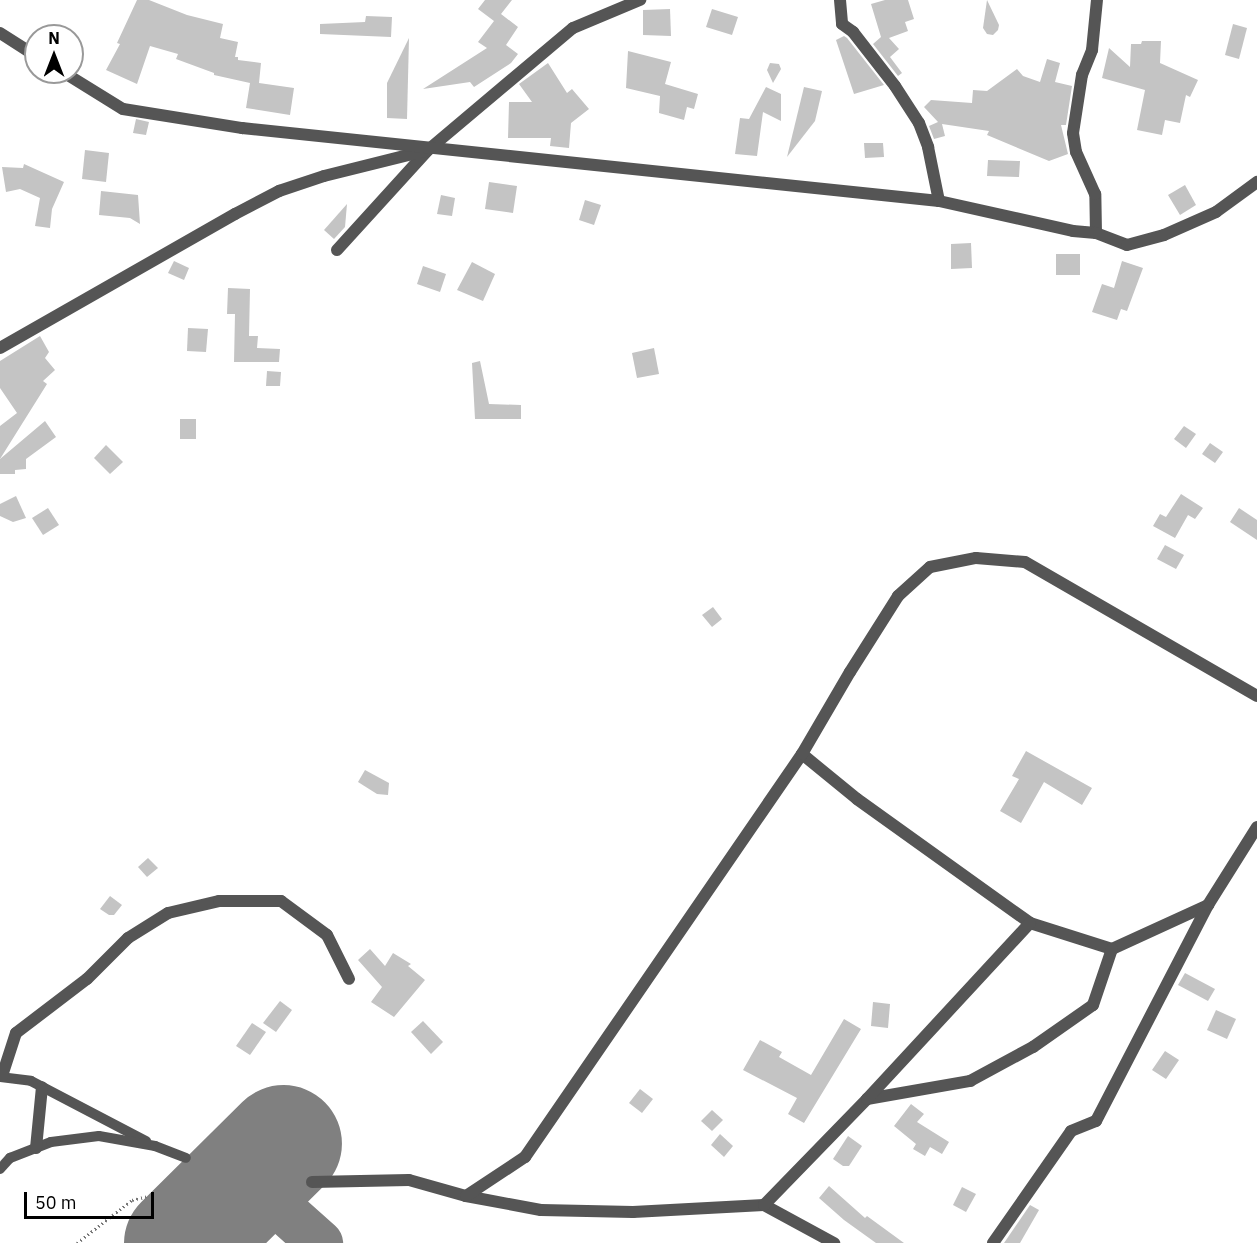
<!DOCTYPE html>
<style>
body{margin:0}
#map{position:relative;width:1257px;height:1243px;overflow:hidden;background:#fff;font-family:"IBM Plex Sans",sans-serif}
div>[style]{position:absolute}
.taxiway>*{height:46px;margin:-23px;padding:0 23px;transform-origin:23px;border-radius:23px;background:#808080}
.runway>*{height:117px;margin:-58.5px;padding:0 58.5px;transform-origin:58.5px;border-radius:58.5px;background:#808080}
.building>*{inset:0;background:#c4c4c4}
.path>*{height:3px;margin-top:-1.5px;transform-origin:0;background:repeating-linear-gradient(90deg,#777 0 1.5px,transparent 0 4.5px)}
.service>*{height:10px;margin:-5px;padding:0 5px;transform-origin:5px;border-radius:5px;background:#555}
.minor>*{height:12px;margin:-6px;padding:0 6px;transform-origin:6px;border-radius:6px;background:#555}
.tertiary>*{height:12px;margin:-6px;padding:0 6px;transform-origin:6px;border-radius:6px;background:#555}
span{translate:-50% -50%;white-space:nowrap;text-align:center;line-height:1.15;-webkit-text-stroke:6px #fff;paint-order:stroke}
.north{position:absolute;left:24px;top:24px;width:60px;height:60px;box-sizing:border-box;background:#fff;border:2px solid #999;border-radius:50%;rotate:0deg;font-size:16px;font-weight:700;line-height:24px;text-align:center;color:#000}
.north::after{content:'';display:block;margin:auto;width:21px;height:27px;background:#000;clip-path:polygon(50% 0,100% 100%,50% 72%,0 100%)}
.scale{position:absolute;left:24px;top:1192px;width:130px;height:27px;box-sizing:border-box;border:3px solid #000;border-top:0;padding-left:8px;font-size:18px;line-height:21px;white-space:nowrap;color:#000;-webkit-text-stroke:4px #fff;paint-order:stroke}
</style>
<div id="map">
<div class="taxiway">
<div style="left:247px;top:1178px;width:98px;rotate:41.7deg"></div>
</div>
<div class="runway">
<div style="left:182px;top:1243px;width:142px;rotate:-44.7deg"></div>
</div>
<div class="building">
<div style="clip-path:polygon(137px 0,149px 0,187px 15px,223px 24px,220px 38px,238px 42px,235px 57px,238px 57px,238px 60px,261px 63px,259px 83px,294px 88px,290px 115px,246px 108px,250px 83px,214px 75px,214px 73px,176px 59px,178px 54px,150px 46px,137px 84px,106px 70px,120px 44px,117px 43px)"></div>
<div style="clip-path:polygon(485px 0,512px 0,501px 14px,518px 27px,506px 45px,518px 54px,511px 63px,474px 87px,470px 82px,423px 89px,487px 48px,478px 42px,494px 21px,478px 9px)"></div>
<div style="clip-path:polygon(885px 0,908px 0,914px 19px,905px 22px,908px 31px,889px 38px,899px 49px,890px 57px,902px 73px,898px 76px,873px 44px,881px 37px,871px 4px)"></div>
<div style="clip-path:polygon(987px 0,999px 25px,998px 30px,993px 35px,987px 34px,983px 28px)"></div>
<div style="clip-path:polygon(670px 9px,671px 36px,643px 35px,643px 10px)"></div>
<div style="clip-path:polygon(712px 9px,738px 17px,732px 35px,706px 27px)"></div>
<div style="clip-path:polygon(366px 16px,392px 17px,391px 37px,320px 34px,320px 24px,365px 22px)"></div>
<div style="clip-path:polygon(1233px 24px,1247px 28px,1239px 59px,1225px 55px)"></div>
<div style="clip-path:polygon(844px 36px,847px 38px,884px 85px,854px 94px,836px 40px)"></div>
<div style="clip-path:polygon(409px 38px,407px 119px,387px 118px,387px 83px)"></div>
<div style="clip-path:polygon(1142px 41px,1161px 41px,1160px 63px,1198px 80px,1190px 97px,1186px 95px,1180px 123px,1165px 120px,1162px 135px,1137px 130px,1145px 90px,1102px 78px,1109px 48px,1130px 67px,1131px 44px,1141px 44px)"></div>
<div style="clip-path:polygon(628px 51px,671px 62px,665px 84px,698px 94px,694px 109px,687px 107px,684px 120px,659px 113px,660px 96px,626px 88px)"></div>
<div style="clip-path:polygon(1047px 59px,1060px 63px,1055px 82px,1072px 86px,1066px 125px,1061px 125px,1068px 154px,1049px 161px,987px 135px,989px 131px,942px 124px,945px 136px,934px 139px,929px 126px,938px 122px,924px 107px,931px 100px,972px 103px,973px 90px,987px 91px,1017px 69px,1023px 76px,1040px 82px)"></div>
<div style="clip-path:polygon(548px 63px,567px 93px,572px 89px,589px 109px,571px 123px,569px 148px,550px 146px,551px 138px,508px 138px,509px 102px,532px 102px,519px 84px)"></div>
<div style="clip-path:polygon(770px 63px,779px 64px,781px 69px,773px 83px,767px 70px)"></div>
<div style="clip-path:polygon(766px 87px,781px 94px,781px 121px,763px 112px,757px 156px,735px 154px,740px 118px,749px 119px)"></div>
<div style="clip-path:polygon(804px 87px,822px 91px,815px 121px,787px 157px)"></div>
<div style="clip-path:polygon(136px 119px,149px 122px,146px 135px,133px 133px)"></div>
<div style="clip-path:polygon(864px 143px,883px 143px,884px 157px,865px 158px)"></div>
<div style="clip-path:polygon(85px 150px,109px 153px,106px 182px,82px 179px)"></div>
<div style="clip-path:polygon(988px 160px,1020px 161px,1019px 177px,987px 176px)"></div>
<div style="clip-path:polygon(24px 164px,64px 182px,52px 209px,50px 228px,35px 226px,40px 198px,20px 189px,6px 192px,2px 167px,23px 168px)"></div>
<div style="clip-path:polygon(489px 182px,517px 186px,513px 213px,485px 209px)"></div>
<div style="clip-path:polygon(1185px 185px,1196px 205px,1180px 215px,1168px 195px)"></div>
<div style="clip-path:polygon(101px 191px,138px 195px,140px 224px,130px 218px,99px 215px)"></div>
<div style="clip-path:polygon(441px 195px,455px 198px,452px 216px,437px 214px)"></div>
<div style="clip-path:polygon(585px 200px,601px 205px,594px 225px,579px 220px)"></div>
<div style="clip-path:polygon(347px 204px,345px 227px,334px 239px,324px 230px)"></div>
<div style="clip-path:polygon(971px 243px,972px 268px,951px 269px,951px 244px)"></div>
<div style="clip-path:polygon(1056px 254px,1080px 254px,1080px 275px,1056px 275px)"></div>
<div style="clip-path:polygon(174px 261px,189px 268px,184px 280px,168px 273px)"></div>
<div style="clip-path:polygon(1122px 261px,1143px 268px,1127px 311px,1121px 309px,1117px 320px,1092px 312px,1102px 284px,1114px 288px)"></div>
<div style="clip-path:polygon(472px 262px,495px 274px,483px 301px,457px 290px)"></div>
<div style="clip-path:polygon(423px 266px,446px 274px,440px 292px,417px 284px)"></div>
<div style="clip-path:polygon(228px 288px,250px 289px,249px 336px,258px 336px,257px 348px,280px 349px,279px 362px,234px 362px,235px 314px,227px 314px)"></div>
<div style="clip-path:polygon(188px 328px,208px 329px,206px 352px,187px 351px)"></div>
<div style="clip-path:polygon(40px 336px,49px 352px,45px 358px,55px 370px,43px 381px,47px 384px,0 459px,0 426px,17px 413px,0 388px,0 361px)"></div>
<div style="clip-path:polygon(654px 348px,659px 374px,637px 378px,632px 353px)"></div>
<div style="clip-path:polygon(480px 361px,489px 404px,521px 405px,521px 419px,475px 419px,472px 363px)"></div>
<div style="clip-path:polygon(267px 371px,281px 372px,280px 386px,266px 386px)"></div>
<div style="clip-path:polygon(180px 419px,196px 419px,196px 439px,180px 439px)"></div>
<div style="clip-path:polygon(45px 421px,56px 437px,26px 459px,26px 469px,15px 470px,15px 474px,0 474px,0 459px)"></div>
<div style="clip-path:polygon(1184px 426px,1196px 434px,1186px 448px,1174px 439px)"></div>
<div style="clip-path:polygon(1210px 443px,1223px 452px,1215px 463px,1202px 454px)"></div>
<div style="clip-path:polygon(106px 445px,123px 462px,110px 474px,94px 458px)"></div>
<div style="clip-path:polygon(1181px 494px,1203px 508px,1195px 519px,1188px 515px,1175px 538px,1153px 526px,1160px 514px,1166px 517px)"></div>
<div style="clip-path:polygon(16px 496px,26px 518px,13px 522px,0 516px,0 504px)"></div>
<div style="clip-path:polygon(48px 508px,59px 525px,43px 535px,32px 518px)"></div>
<div style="clip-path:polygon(1239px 508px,1257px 520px,1257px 540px,1230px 522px)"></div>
<div style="clip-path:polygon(1165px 545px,1184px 555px,1176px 569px,1157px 559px)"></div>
<div style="clip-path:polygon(713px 607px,722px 619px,712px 627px,702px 615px)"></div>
<div style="clip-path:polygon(1026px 751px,1092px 788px,1082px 805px,1044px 782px,1021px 823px,1000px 811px,1019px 779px,1012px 776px)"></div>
<div style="clip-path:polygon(365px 770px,389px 783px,388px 795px,377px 794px,358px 782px)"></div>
<div style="clip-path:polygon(148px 858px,158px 868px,147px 877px,138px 867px)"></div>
<div style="clip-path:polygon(110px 896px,122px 905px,114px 915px,109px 915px,100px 909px)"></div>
<div style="clip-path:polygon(370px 949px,385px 966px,393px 953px,411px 964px,408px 966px,425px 980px,394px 1017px,371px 1002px,382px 987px,358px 960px)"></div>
<div style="clip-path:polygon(1185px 973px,1215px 989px,1208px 1001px,1178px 985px)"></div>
<div style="clip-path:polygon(280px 1001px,292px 1010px,276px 1032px,263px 1023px)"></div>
<div style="clip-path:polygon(873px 1002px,890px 1004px,888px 1028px,871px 1026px)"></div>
<div style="clip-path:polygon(1216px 1010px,1236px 1019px,1227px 1039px,1207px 1030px)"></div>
<div style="clip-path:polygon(844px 1019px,861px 1029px,804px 1123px,788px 1114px,797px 1098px,743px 1070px,760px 1040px,782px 1052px,779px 1057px,811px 1075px)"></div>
<div style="clip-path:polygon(423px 1021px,443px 1042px,431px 1054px,411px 1032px)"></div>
<div style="clip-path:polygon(252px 1023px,266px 1032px,250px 1055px,236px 1046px)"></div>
<div style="clip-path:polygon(1165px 1051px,1179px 1060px,1166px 1079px,1152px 1070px)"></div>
<div style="clip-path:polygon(640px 1089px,653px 1099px,642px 1113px,629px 1103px)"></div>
<div style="clip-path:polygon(911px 1104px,924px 1114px,917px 1122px,949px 1142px,942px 1154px,930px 1147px,925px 1156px,913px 1149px,916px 1144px,894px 1126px)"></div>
<div style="clip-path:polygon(712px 1110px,723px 1120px,712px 1131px,701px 1121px)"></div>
<div style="clip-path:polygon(720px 1134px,733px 1146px,724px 1157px,711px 1145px)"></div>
<div style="clip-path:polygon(848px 1136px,862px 1146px,849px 1166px,843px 1166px,833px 1159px)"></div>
<div style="clip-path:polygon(829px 1186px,865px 1218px,867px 1216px,904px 1243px,876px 1243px,844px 1220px,819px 1198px)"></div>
<div style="clip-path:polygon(962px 1187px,976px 1194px,966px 1212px,953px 1205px)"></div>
<div style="clip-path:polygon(1030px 1205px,1039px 1210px,1020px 1243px,1004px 1243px)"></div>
</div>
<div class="path">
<div style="left:77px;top:1243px;width:70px;rotate:-38deg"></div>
<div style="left:132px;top:1200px;width:16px;rotate:-14deg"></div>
</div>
<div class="service">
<div style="left:0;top:1077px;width:31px;rotate:7deg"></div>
<div style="left:31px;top:1081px;width:130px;rotate:27.6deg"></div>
<div style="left:0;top:1169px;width:15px;rotate:-48deg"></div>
<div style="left:10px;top:1158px;width:44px;rotate:-21.3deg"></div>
<div style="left:51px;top:1142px;width:48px;rotate:-7.1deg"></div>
<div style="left:99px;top:1136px;width:57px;rotate:10.1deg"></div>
<div style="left:155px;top:1146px;width:33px;rotate:21deg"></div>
</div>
<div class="minor">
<div style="left:840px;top:0;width:24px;rotate:85deg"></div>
<div style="left:842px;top:24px;width:14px;rotate:36deg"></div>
<div style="left:853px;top:32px;width:68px;rotate:52.1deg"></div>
<div style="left:895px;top:86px;width:44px;rotate:57deg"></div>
<div style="left:919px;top:123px;width:26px;rotate:69deg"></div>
<div style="left:928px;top:147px;width:55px;rotate:78.5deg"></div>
<div style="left:1096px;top:233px;width:39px;rotate:-91deg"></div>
<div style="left:1095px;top:194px;width:46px;rotate:-114.3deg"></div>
<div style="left:1076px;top:152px;width:19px;rotate:-99deg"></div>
<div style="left:1073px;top:133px;width:59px;rotate:-81.2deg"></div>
<div style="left:1082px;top:75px;width:27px;rotate:-68deg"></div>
<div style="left:1092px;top:50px;width:50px;rotate:-84.3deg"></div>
<div style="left:337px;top:250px;width:135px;rotate:-47.7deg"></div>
<div style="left:428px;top:150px;width:189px;rotate:-40.1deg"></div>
<div style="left:573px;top:28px;width:73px;rotate:-22.7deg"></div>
<div style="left:0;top:348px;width:271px;rotate:-29.7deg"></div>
<div style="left:235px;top:214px;width:50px;rotate:-27.6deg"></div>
<div style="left:279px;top:191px;width:47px;rotate:-18.4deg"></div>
<div style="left:324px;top:176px;width:107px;rotate:-14deg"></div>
<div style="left:802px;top:754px;width:71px;rotate:39.3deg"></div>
<div style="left:857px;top:799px;width:213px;rotate:35.6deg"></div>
<div style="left:1030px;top:923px;width:86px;rotate:17.6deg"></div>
<div style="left:1112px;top:949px;width:106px;rotate:-24.6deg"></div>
<div style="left:2px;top:1076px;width:45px;rotate:-72deg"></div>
<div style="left:16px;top:1033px;width:89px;rotate:-37.3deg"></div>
<div style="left:87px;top:979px;width:58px;rotate:-45deg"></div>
<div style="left:128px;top:938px;width:47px;rotate:-32deg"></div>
<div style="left:168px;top:913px;width:52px;rotate:-13.2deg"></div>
<div style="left:219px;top:901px;width:62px"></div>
<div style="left:281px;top:901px;width:57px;rotate:36.5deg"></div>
<div style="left:327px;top:935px;width:49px;rotate:63.4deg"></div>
<div style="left:867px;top:1099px;width:105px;rotate:-9.9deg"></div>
<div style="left:970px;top:1081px;width:72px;rotate:-28.4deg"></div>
<div style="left:1033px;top:1047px;width:73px;rotate:-35deg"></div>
<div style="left:1093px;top:1005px;width:59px;rotate:-71.3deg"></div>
<div style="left:36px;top:1148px;width:61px;rotate:-84.4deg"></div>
<div style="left:312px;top:1182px;width:97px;rotate:-1.2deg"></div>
<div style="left:409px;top:1180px;width:59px;rotate:15.7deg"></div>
<div style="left:466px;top:1196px;width:76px;rotate:10.6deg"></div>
<div style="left:541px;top:1210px;width:92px;rotate:1.2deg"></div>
<div style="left:633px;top:1212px;width:131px;rotate:-3.1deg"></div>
<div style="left:764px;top:1205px;width:80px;rotate:28.5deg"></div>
<div style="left:466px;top:1196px;width:71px;rotate:-33.5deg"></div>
<div style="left:525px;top:1157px;width:489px;rotate:-55.5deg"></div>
<div style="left:802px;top:754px;width:95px;rotate:-59.7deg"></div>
<div style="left:850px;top:672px;width:90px;rotate:-57.7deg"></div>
<div style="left:898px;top:596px;width:43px;rotate:-42.2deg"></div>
<div style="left:930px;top:567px;width:47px;rotate:-11.1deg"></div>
<div style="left:976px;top:558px;width:49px;rotate:4.7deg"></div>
<div style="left:1025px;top:562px;width:268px;rotate:30deg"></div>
<div style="left:764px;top:1205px;width:148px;rotate:-45.8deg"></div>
<div style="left:867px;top:1099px;width:240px;rotate:-47.2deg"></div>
<div style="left:993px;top:1243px;width:136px;rotate:-55.1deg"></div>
<div style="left:1071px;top:1131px;width:27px;rotate:-22deg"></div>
<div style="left:1096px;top:1121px;width:243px;rotate:-62.6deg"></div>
<div style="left:1208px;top:905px;width:92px;rotate:-57.9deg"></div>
</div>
<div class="tertiary">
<div style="left:0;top:33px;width:43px;rotate:32.6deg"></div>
<div style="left:63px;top:72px;width:70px;rotate:31.7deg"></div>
<div style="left:123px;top:109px;width:121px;rotate:9.1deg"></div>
<div style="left:242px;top:128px;width:701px;rotate:5.98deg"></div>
<div style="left:939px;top:201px;width:137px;rotate:12.6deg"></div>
<div style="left:1073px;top:231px;width:23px;rotate:5deg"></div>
<div style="left:1096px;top:233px;width:33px;rotate:21deg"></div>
<div style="left:1127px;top:245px;width:38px;rotate:-15deg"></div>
<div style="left:1164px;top:235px;width:57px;rotate:-23.9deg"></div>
<div style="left:1216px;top:212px;width:51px;rotate:-36.2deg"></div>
</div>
<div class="north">N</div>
<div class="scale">50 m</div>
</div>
